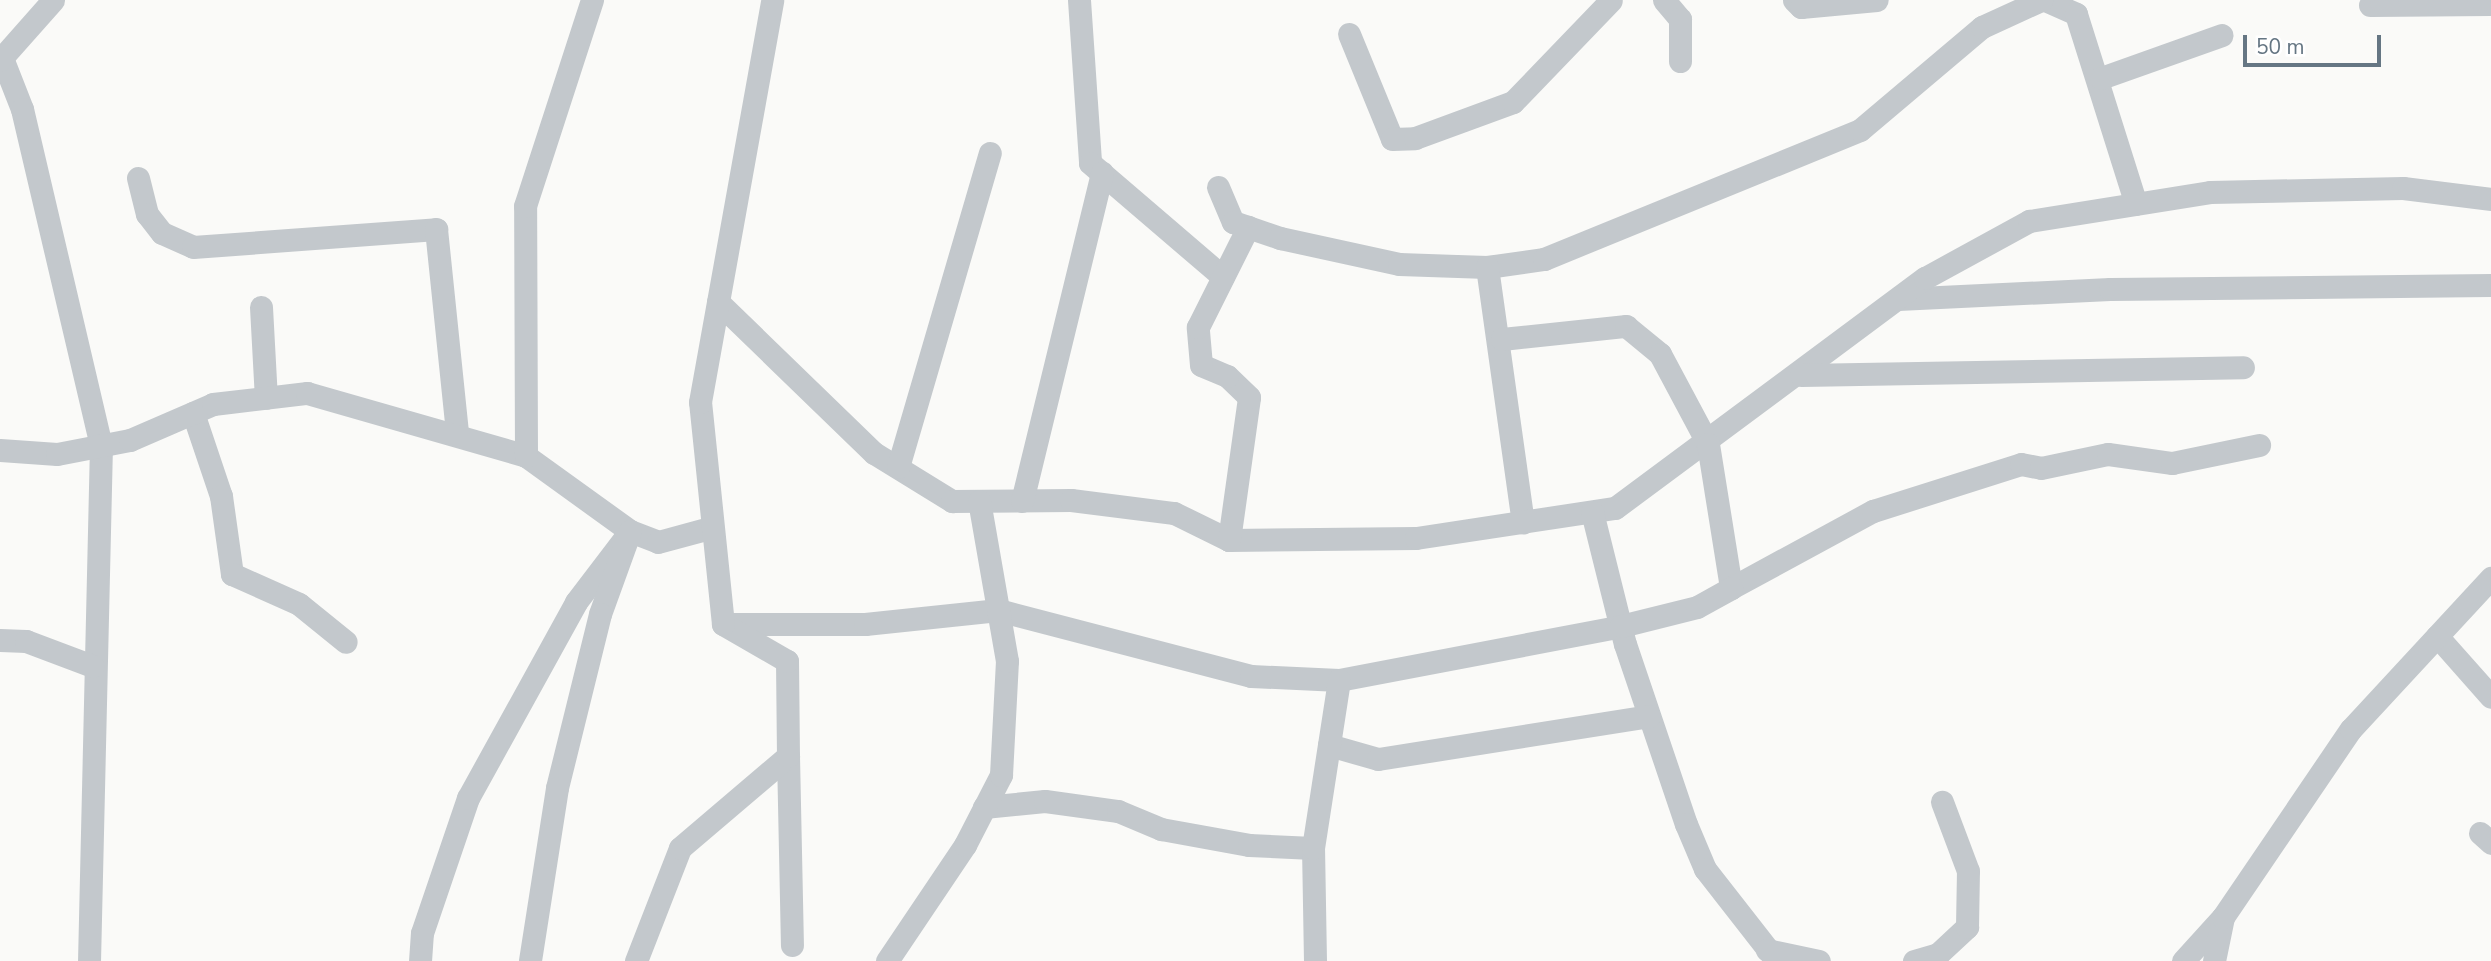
<!DOCTYPE html>
<style>
body{margin:0}
#map{position:relative;width:2491px;height:961px;overflow:hidden;background:#fafaf8;font-family:"Nunito Sans",sans-serif}
div>[style]{position:absolute}
.minor>*{height:23px;margin:-11.5px;padding:0 11.5px;transform-origin:11.5px;border-radius:11.5px;background:#c3c8cc}
span{translate:-50% -50%;white-space:nowrap;text-align:center;line-height:1.15;-webkit-text-stroke:7px #fff;paint-order:stroke}
.scale{position:absolute;left:2243px;top:35px;width:138px;height:32px;box-sizing:border-box;border:4px solid #657683;border-top:0;padding-left:9px;font-size:21px;line-height:24px;white-space:nowrap;color:#657683;-webkit-text-stroke:5px #fff;paint-order:stroke}
</style>
<div id="map">
<div class="minor">
<div style="left:1079px;top:0;width:163px;rotate:86.1deg"></div>
<div style="left:1090px;top:163px;width:175px;rotate:40.6deg"></div>
<div style="left:1664px;top:0;width:25px;rotate:50deg"></div>
<div style="left:1680px;top:19px;width:42px;rotate:90deg"></div>
<div style="left:1794px;top:0;width:10px;rotate:45deg"></div>
<div style="left:1801px;top:7px;width:76px;rotate:-5.3deg"></div>
<div style="left:2045px;top:0;width:34px;rotate:24deg"></div>
<div style="left:2076px;top:14px;width:199px;rotate:72.5deg"></div>
<div style="left:2370px;top:5px;width:121px;rotate:-0.5deg"></div>
<div style="left:1349px;top:34px;width:113px;rotate:67.7deg"></div>
<div style="left:1392px;top:139px;width:23px;rotate:-2deg"></div>
<div style="left:1415px;top:138px;width:104px;rotate:-20.2deg"></div>
<div style="left:1513px;top:102px;width:141px;rotate:-46.1deg"></div>
<div style="left:2px;top:58px;width:55px;rotate:68.6deg"></div>
<div style="left:22px;top:109px;width:345px;rotate:76.8deg"></div>
<div style="left:101px;top:445px;width:516px;rotate:91.33deg"></div>
<div style="left:0;top:60px;width:80px;rotate:-48.5deg"></div>
<div style="left:2101px;top:78px;width:128px;rotate:-19.6deg"></div>
<div style="left:138px;top:178px;width:37px;rotate:76deg"></div>
<div style="left:147px;top:214px;width:24px;rotate:52deg"></div>
<div style="left:162px;top:233px;width:34px;rotate:24deg"></div>
<div style="left:193px;top:247px;width:244px;rotate:-4.2deg"></div>
<div style="left:436px;top:229px;width:204px;rotate:84.1deg"></div>
<div style="left:1218px;top:187px;width:38px;rotate:67deg"></div>
<div style="left:1233px;top:222px;width:50px;rotate:18.8deg"></div>
<div style="left:1280px;top:238px;width:122px;rotate:12.3deg"></div>
<div style="left:1399px;top:264px;width:88px;rotate:2deg"></div>
<div style="left:1487px;top:267px;width:58px;rotate:-8deg"></div>
<div style="left:1544px;top:259px;width:341px;rotate:-22.2deg"></div>
<div style="left:1860px;top:130px;width:160px;rotate:-40.2deg"></div>
<div style="left:1982px;top:27px;width:65px;rotate:-24.6deg"></div>
<div style="left:1487px;top:267px;width:258px;rotate:82deg"></div>
<div style="left:1898px;top:299px;width:212px;rotate:-2.7deg"></div>
<div style="left:2110px;top:289px;width:381px;rotate:-0.6deg"></div>
<div style="left:718px;top:302px;width:217px;rotate:44.1deg"></div>
<div style="left:874px;top:453px;width:92px;rotate:31.6deg"></div>
<div style="left:952px;top:501px;width:119px;rotate:-0.5deg"></div>
<div style="left:1071px;top:500px;width:104px;rotate:7.2deg"></div>
<div style="left:1174px;top:513px;width:61px;rotate:26.1deg"></div>
<div style="left:1229px;top:540px;width:187px;rotate:-0.6deg"></div>
<div style="left:1416px;top:538px;width:201px;rotate:-8.6deg"></div>
<div style="left:1615px;top:508px;width:386px;rotate:-36.6deg"></div>
<div style="left:1925px;top:278px;width:119px;rotate:-28.7deg"></div>
<div style="left:2029px;top:221px;width:183px;rotate:-9.1deg"></div>
<div style="left:2210px;top:192px;width:193px;rotate:-1.2deg"></div>
<div style="left:2403px;top:188px;width:89px;rotate:7.1deg"></div>
<div style="left:261px;top:307px;width:91px;rotate:86.9deg"></div>
<div style="left:1502px;top:339px;width:125px;rotate:-6deg"></div>
<div style="left:1626px;top:326px;width:44px;rotate:39.5deg"></div>
<div style="left:1660px;top:354px;width:102px;rotate:61.9deg"></div>
<div style="left:1708px;top:444px;width:146px;rotate:80.9deg"></div>
<div style="left:1731px;top:588px;width:162px;rotate:-28.5deg"></div>
<div style="left:1873px;top:511px;width:155px;rotate:-17.6deg"></div>
<div style="left:2021px;top:464px;width:20px;rotate:11deg"></div>
<div style="left:2041px;top:468px;width:68px;rotate:-11.8deg"></div>
<div style="left:2108px;top:454px;width:65px;rotate:8deg"></div>
<div style="left:2172px;top:463px;width:89px;rotate:-11.7deg"></div>
<div style="left:1801px;top:375px;width:442px;rotate:-1deg"></div>
<div style="left:193px;top:413px;width:88px;rotate:71.4deg"></div>
<div style="left:221px;top:496px;width:79px;rotate:82deg"></div>
<div style="left:232px;top:574px;width:73px;rotate:24.1deg"></div>
<div style="left:299px;top:604px;width:60px;rotate:39deg"></div>
<div style="left:0;top:450px;width:57px;rotate:4deg"></div>
<div style="left:57px;top:454px;width:74px;rotate:-10.9deg"></div>
<div style="left:130px;top:440px;width:90px;rotate:-23.4deg"></div>
<div style="left:213px;top:404px;width:95px;rotate:-6.7deg"></div>
<div style="left:307px;top:393px;width:228px;rotate:16deg"></div>
<div style="left:526px;top:456px;width:128px;rotate:35.8deg"></div>
<div style="left:630px;top:531px;width:30px;rotate:21deg"></div>
<div style="left:658px;top:542px;width:54px;rotate:-15.1deg"></div>
<div style="left:526px;top:456px;width:250px;rotate:-90.2deg"></div>
<div style="left:525px;top:206px;width:217px;rotate:-72deg"></div>
<div style="left:898px;top:467px;width:327px;rotate:-73.7deg"></div>
<div style="left:1022px;top:501px;width:338px;rotate:-76.3deg"></div>
<div style="left:1592px;top:512px;width:136px;rotate:76deg"></div>
<div style="left:1625px;top:644px;width:190px;rotate:71.3deg"></div>
<div style="left:1686px;top:824px;width:49px;rotate:67.1deg"></div>
<div style="left:1705px;top:869px;width:117px;rotate:52deg"></div>
<div style="left:1229px;top:540px;width:144px;rotate:-82deg"></div>
<div style="left:1249px;top:397px;width:30px;rotate:-136deg"></div>
<div style="left:1227px;top:376px;width:28px;rotate:-157deg"></div>
<div style="left:1201px;top:365px;width:38px;rotate:-95deg"></div>
<div style="left:1198px;top:327px;width:112px;rotate:-63.4deg"></div>
<div style="left:727px;top:624px;width:138px"></div>
<div style="left:865px;top:624px;width:134px;rotate:-6deg"></div>
<div style="left:998px;top:610px;width:261px;rotate:14.6deg"></div>
<div style="left:1251px;top:676px;width:88px;rotate:2.6deg"></div>
<div style="left:1339px;top:680px;width:287px;rotate:-10.8deg"></div>
<div style="left:1621px;top:626px;width:78px;rotate:-14deg"></div>
<div style="left:1697px;top:607px;width:39px;rotate:-29deg"></div>
<div style="left:2437px;top:636px;width:81px;rotate:48.5deg"></div>
<div style="left:0;top:640px;width:26px;rotate:2deg"></div>
<div style="left:26px;top:641px;width:71px;rotate:20.7deg"></div>
<div style="left:1329px;top:745px;width:51px;rotate:15.9deg"></div>
<div style="left:1378px;top:759px;width:274px;rotate:-9deg"></div>
<div style="left:788px;top:756px;width:189px;rotate:88.8deg"></div>
<div style="left:984px;top:807px;width:61px;rotate:-5.6deg"></div>
<div style="left:1045px;top:801px;width:74px;rotate:7.8deg"></div>
<div style="left:1118px;top:811px;width:47px;rotate:22.7deg"></div>
<div style="left:1161px;top:829px;width:89px;rotate:10.3deg"></div>
<div style="left:1249px;top:845px;width:64px;rotate:2.7deg"></div>
<div style="left:2480px;top:833px;width:15px;rotate:42deg"></div>
<div style="left:1767px;top:950px;width:53px;rotate:11.9deg"></div>
<div style="left:420px;top:961px;width:28px;rotate:-86deg"></div>
<div style="left:422px;top:933px;width:143px;rotate:-71.2deg"></div>
<div style="left:468px;top:798px;width:224px;rotate:-61.1deg"></div>
<div style="left:576px;top:602px;width:89px;rotate:-52.7deg"></div>
<div style="left:630px;top:531px;width:88px;rotate:109.9deg"></div>
<div style="left:600px;top:614px;width:179px;rotate:103.9deg"></div>
<div style="left:557px;top:788px;width:175px;rotate:98.9deg"></div>
<div style="left:636px;top:961px;width:121px;rotate:-68.7deg"></div>
<div style="left:680px;top:848px;width:142px;rotate:-40.4deg"></div>
<div style="left:788px;top:756px;width:95px;rotate:-90.6deg"></div>
<div style="left:787px;top:661px;width:74px;rotate:-150deg"></div>
<div style="left:723px;top:624px;width:223px;rotate:-95.9deg"></div>
<div style="left:700px;top:402px;width:408px;rotate:-79.8deg"></div>
<div style="left:887px;top:961px;width:140px;rotate:-56.1deg"></div>
<div style="left:965px;top:845px;width:79px;rotate:-62.8deg"></div>
<div style="left:1001px;top:775px;width:114px;rotate:-87deg"></div>
<div style="left:1007px;top:661px;width:162px;rotate:-99.9deg"></div>
<div style="left:1315px;top:961px;width:113px;rotate:-91deg"></div>
<div style="left:1313px;top:848px;width:170px;rotate:-81.2deg"></div>
<div style="left:1914px;top:961px;width:25px;rotate:-16deg"></div>
<div style="left:1938px;top:954px;width:40px;rotate:-43deg"></div>
<div style="left:1967px;top:927px;width:56px;rotate:-89deg"></div>
<div style="left:1968px;top:871px;width:74px;rotate:-110.6deg"></div>
<div style="left:2183px;top:961px;width:59px;rotate:-47.7deg"></div>
<div style="left:2214px;top:961px;width:45px;rotate:-78.4deg"></div>
<div style="left:2223px;top:917px;width:227px;rotate:-55.8deg"></div>
<div style="left:2351px;top:729px;width:206px;rotate:-47.2deg"></div>
</div>
<div class="scale">50 m</div>
</div>
